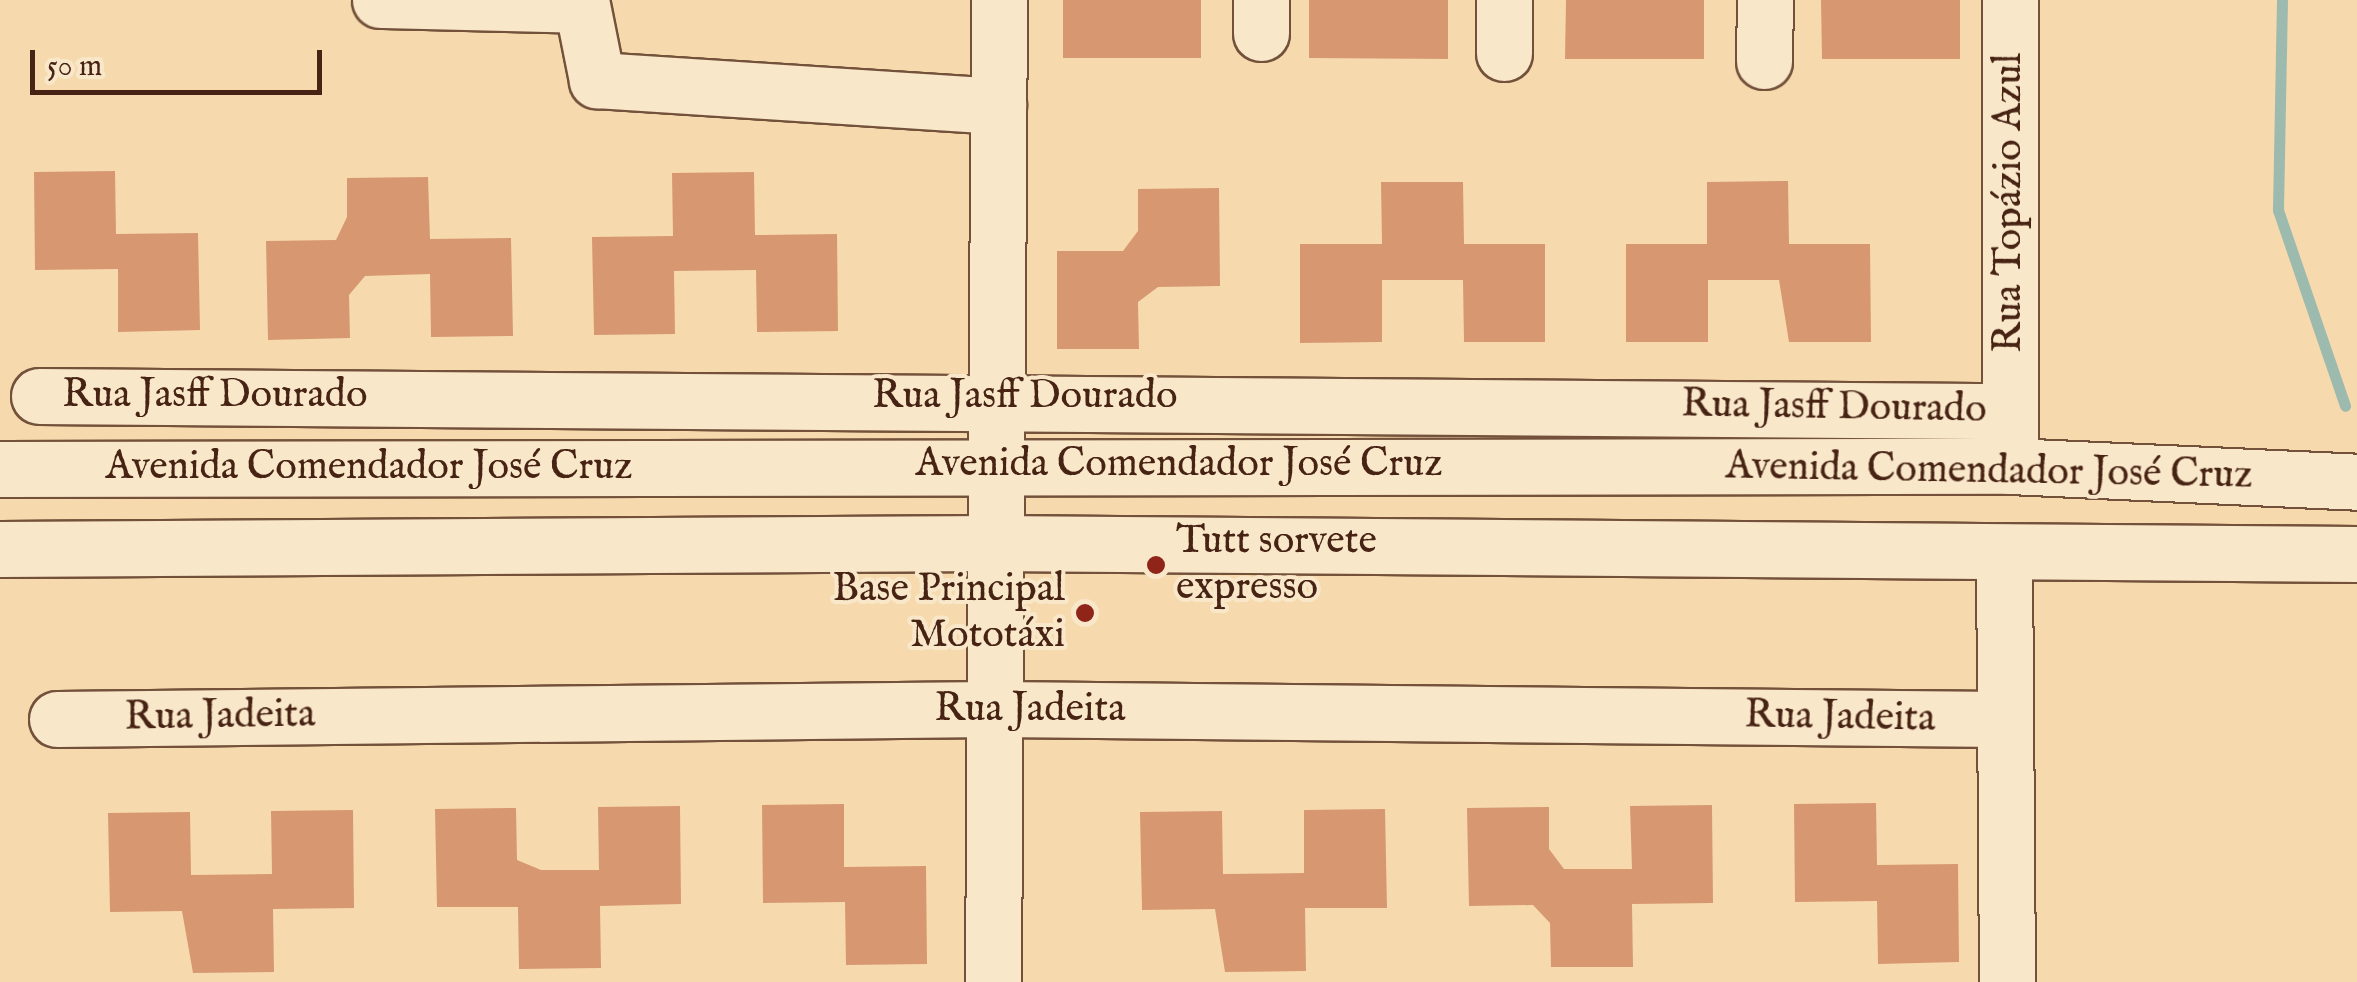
<!DOCTYPE html>
<meta charset="utf-8">
<style>
body{margin:0}
#map{position:relative;width:2357px;height:982px;overflow:hidden;background:#f6daad;font-family:"IM FELL English",serif}
div>[style]{position:absolute}
.stream>*{height:11px;margin:-5.5px;padding:0 5.5px;transform-origin:5.5px;border-radius:5.5px;background:#9dbaaf}
.building>*{inset:0;background:#d79771}
.roads{filter:drop-shadow(2px 0 #73513a) drop-shadow(-2px 0 #73513a) drop-shadow(0 2px #73513a) drop-shadow(0 -2px #73513a)}
.minor>*{height:55px;margin:-27.5px;padding:0 27.5px;transform-origin:27.5px;border-radius:27.5px;background:#f9e7ca}
.dots>*{width:28px;height:28px;translate:-50% -50%;box-sizing:border-box;border:5px solid #f9e7ca;border-radius:50%}
span{translate:-50% -50%;white-space:nowrap;text-align:center;line-height:1.15;-webkit-text-stroke:8px #f9e7ca;paint-order:stroke}
.street-label{font-size:40px;color:#472314}
.poi-label{font-size:40px;color:#472314}
.left{translate:0 -50%;text-align:left}
.right{translate:-100% -50%;text-align:right}
.scale{position:absolute;left:30px;top:50px;width:292px;height:45px;box-sizing:border-box;border:5px solid #472314;border-top:0;padding-left:12px;font-size:30px;line-height:35px;white-space:nowrap;color:#472314;-webkit-text-stroke:8px #f9e7ca;paint-order:stroke}
</style>
<div id="map">
<div class="stream">
<div style="left:2282px;top:0;width:210px;rotate:91.1deg"></div>
<div style="left:2278px;top:210px;width:207px;rotate:71.1deg"></div>
</div>
<div class="building">
<div style="clip-path:polygon(1063px 0,1201px 0,1201px 58px,1063px 58px)"></div>
<div style="clip-path:polygon(1309px 0,1448px 0,1448px 59px,1309px 58px)"></div>
<div style="clip-path:polygon(1566px 0,1704px 0,1704px 59px,1565px 59px)"></div>
<div style="clip-path:polygon(1821px 0,1960px 0,1960px 59px,1822px 59px)"></div>
<div style="clip-path:polygon(115px 171px,116px 234px,198px 233px,200px 330px,118px 332px,118px 269px,35px 270px,34px 172px)"></div>
<div style="clip-path:polygon(754px 172px,755px 235px,837px 234px,838px 331px,757px 332px,756px 270px,674px 271px,675px 334px,594px 335px,592px 237px,673px 236px,672px 173px)"></div>
<div style="clip-path:polygon(428px 177px,430px 239px,511px 238px,513px 336px,431px 337px,430px 274px,365px 276px,349px 295px,350px 338px,268px 340px,266px 241px,336px 240px,347px 217px,347px 178px)"></div>
<div style="clip-path:polygon(1788px 181px,1789px 244px,1870px 244px,1871px 342px,1789px 342px,1779px 280px,1708px 280px,1708px 342px,1626px 342px,1626px 244px,1707px 244px,1707px 182px)"></div>
<div style="clip-path:polygon(1381px 182px,1463px 182px,1464px 244px,1545px 244px,1545px 342px,1464px 342px,1463px 280px,1382px 280px,1382px 342px,1300px 343px,1300px 244px,1382px 244px)"></div>
<div style="clip-path:polygon(1219px 188px,1220px 286px,1158px 287px,1138px 302px,1139px 349px,1057px 349px,1057px 251px,1123px 251px,1138px 231px,1138px 189px)"></div>
<div style="clip-path:polygon(1876px 803px,1877px 865px,1958px 864px,1959px 962px,1878px 964px,1877px 901px,1795px 902px,1794px 804px)"></div>
<div style="clip-path:polygon(844px 804px,844px 867px,926px 866px,927px 964px,846px 965px,845px 902px,763px 903px,762px 805px)"></div>
<div style="clip-path:polygon(1712px 805px,1713px 903px,1632px 904px,1633px 967px,1551px 967px,1550px 923px,1533px 905px,1469px 906px,1467px 808px,1549px 807px,1549px 849px,1564px 869px,1632px 869px,1630px 806px)"></div>
<div style="clip-path:polygon(680px 806px,681px 904px,600px 906px,601px 968px,519px 969px,518px 907px,437px 907px,435px 809px,516px 808px,517px 860px,541px 870px,599px 870px,598px 807px)"></div>
<div style="clip-path:polygon(1385px 809px,1387px 908px,1305px 908px,1306px 971px,1225px 972px,1215px 909px,1142px 910px,1140px 812px,1222px 811px,1223px 874px,1304px 873px,1304px 810px)"></div>
<div style="clip-path:polygon(353px 810px,354px 908px,273px 909px,274px 972px,193px 973px,182px 911px,110px 912px,108px 813px,190px 812px,191px 875px,272px 874px,271px 811px)"></div>
</div>
<div class="roads">
<div class="minor">
<div style="left:380px;top:0;width:201px;rotate:1.4deg"></div>
<div style="left:581px;top:0;width:82px;rotate:78.7deg"></div>
<div style="left:597px;top:80px;width:402px;rotate:3.7deg"></div>
<div style="left:1504px;top:0;width:53px;rotate:90deg"></div>
<div style="left:2010px;top:0;width:448px;rotate:90deg"></div>
<div style="left:1261px;top:33px;width:33px;rotate:-90deg"></div>
<div style="left:1764px;top:61px;width:61px;rotate:-89.1deg"></div>
<div style="left:39px;top:396px;width:1971px;rotate:0.44deg"></div>
<div style="left:0;top:469px;width:2010px;rotate:-0.09deg"></div>
<div style="left:2010px;top:466px;width:347px;rotate:2.6deg"></div>
<div style="left:0;top:549px;width:992px;rotate:-0.35deg"></div>
<div style="left:992px;top:543px;width:1365px;rotate:0.46deg"></div>
<div style="left:2004px;top:554px;width:428px;rotate:89.6deg"></div>
<div style="left:57px;top:719px;width:934px;rotate:-0.61deg"></div>
<div style="left:991px;top:709px;width:1012px;rotate:0.57deg"></div>
<div style="left:993px;top:982px;width:982px;rotate:-89.65deg"></div>
</div>
</div>
<div class="dots">
<div style="left:1156px;top:565px;background:#8f2418"></div>
<div style="left:1085px;top:613px;background:#8f2418"></div>
</div>
<div class="street-label">
<span style="left:2010px;top:203px;rotate:-90deg">Rua Topázio Azul</span>
<span style="left:215px;top:396px">Rua Jasff Dourado</span>
<span style="left:1025px;top:397px">Rua Jasff Dourado</span>
<span style="left:1834px;top:408px;rotate:1deg">Rua Jasff Dourado</span>
<span style="left:1179px;top:465px">Avenida Comendador José Cruz</span>
<span style="left:369px;top:468px">Avenida Comendador José Cruz</span>
<span style="left:1989px;top:472px;rotate:1deg">Avenida Comendador José Cruz</span>
<span style="left:1030px;top:710px">Rua Jadeita</span>
<span style="left:220px;top:717px;rotate:-1deg">Rua Jadeita</span>
<span style="left:1840px;top:718px;rotate:1deg">Rua Jadeita</span>
</div>
<div class="poi-label">
<span class="left" style="left:1176px;top:565px">Tutt sorvete<br>expresso</span>
<span class="right" style="left:1065px;top:613px">Base Principal<br>Mototáxi</span>
</div>
<div class="scale">50 m</div>
</div>
